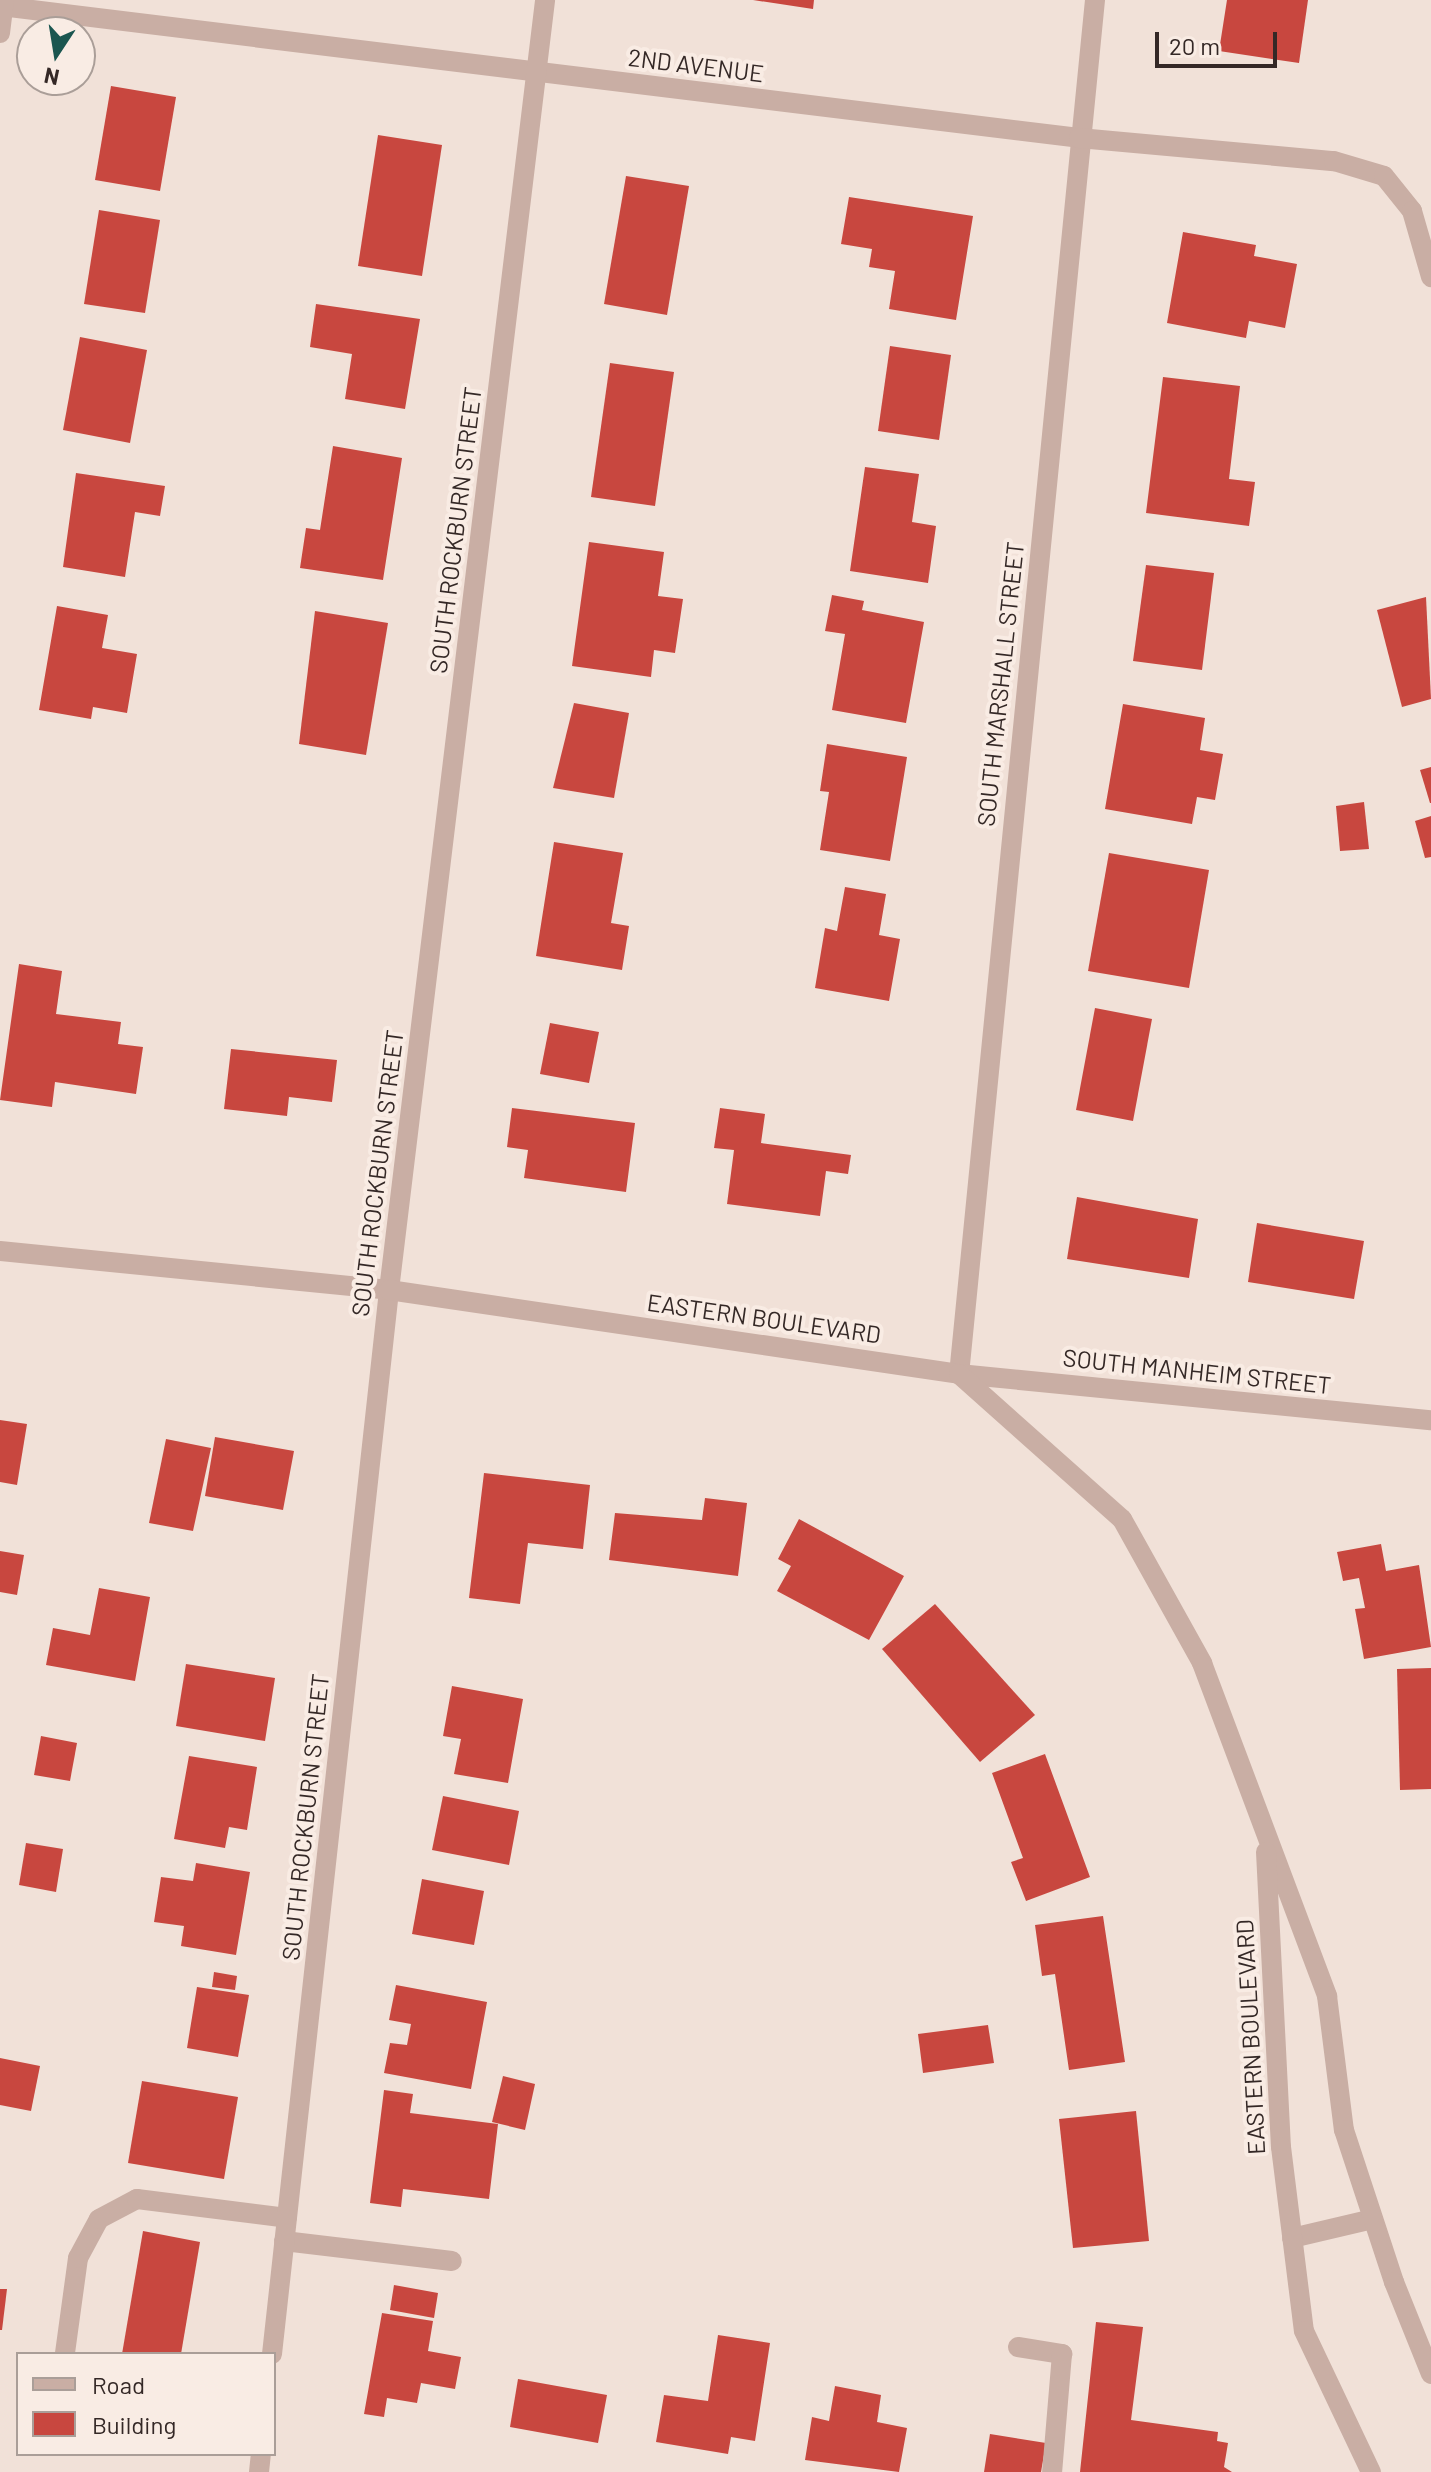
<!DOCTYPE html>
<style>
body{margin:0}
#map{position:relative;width:1431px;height:2472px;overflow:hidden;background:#f1e1d8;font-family:Barlow,sans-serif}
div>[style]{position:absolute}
.building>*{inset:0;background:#c8473f}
.service>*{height:20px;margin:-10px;padding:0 10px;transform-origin:10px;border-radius:10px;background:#c9aea4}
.minor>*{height:20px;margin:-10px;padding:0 10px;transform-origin:10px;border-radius:10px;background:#c9aea4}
.tertiary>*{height:20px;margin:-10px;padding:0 10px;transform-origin:10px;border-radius:10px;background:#c9aea4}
span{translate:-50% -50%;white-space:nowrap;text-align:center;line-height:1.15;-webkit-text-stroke:8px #f9ece4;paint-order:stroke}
.street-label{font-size:24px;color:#342826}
.legend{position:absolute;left:16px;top:2352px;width:260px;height:104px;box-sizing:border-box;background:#f9ece4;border:2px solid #aa9e98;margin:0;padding:10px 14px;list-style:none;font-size:24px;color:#342826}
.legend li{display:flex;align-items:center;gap:16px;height:40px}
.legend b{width:40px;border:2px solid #aa9e98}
.north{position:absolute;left:16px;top:16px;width:80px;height:80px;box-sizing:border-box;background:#f9ece4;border:2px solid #aa9e98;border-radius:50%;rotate:192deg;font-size:22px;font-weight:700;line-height:32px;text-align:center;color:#342826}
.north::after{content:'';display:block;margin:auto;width:28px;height:36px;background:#1b5650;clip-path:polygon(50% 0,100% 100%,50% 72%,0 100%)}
.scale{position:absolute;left:1155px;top:32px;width:122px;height:36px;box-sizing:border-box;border:4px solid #342826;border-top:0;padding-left:10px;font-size:24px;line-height:28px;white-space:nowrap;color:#342826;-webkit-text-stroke:6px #f9ece4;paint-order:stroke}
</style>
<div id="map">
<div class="building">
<div style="clip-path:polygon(753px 0,814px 0,813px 9px)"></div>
<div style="clip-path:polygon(1227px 0,1308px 0,1299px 63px,1219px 51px)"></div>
<div style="clip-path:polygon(111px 86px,176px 97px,160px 191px,95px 180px)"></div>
<div style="clip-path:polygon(378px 135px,442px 145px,422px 276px,358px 266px)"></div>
<div style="clip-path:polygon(626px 176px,689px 186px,667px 315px,604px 304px)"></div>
<div style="clip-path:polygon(849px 197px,973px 216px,956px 320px,889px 309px,895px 271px,869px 267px,872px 249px,841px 244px)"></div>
<div style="clip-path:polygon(99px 210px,160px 220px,145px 313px,84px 304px)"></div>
<div style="clip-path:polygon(1183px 232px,1256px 245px,1254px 256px,1297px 264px,1285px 328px,1249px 321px,1246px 338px,1167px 323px)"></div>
<div style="clip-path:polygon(316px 304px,420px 319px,405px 409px,345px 399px,352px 354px,310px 347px)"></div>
<div style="clip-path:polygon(80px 337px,147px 350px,130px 443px,63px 430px)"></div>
<div style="clip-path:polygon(890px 346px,951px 355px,939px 440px,878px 431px)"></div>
<div style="clip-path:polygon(610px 363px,674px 372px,655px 506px,591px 497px)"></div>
<div style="clip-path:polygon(1163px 377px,1240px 386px,1229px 479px,1255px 482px,1249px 526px,1146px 513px)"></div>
<div style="clip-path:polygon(333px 446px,402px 458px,383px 580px,300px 568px,306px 528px,320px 530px)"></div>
<div style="clip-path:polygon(865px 467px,919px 474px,912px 522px,936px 526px,928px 583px,850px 571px)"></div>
<div style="clip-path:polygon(76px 473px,165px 486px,160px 516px,135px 512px,125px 577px,63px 567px)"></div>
<div style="clip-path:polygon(589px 542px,664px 552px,658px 596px,683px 599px,675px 653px,654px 650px,651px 677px,572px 666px)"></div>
<div style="clip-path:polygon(1146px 565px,1214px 573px,1202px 670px,1133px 661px)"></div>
<div style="clip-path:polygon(832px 595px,864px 601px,862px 610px,924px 622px,906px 723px,832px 710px,845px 634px,825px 631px)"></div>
<div style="clip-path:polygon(1426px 597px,1431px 699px,1402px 707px,1377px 610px)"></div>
<div style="clip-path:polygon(57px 606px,108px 615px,102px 648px,137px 654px,127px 713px,93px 707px,91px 719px,39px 710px)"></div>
<div style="clip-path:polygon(315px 611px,388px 623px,366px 755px,299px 744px)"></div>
<div style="clip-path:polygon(574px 703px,629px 713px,614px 798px,553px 788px)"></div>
<div style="clip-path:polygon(1123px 704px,1205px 718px,1200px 750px,1223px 754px,1215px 800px,1197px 797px,1192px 824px,1105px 809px)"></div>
<div style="clip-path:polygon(827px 744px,907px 757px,890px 861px,820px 850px,829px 792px,820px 791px)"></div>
<div style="clip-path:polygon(1431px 767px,1431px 803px,1430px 803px,1420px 770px)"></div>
<div style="clip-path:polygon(1364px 802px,1369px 849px,1340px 851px,1336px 806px)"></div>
<div style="clip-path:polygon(1431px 816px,1431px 857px,1425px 858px,1415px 821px)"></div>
<div style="clip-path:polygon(554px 842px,623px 853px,611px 923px,629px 926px,622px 970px,536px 956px)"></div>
<div style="clip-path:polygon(1109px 853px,1209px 870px,1189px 988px,1088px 971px)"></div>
<div style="clip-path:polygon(845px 887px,886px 894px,879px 935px,900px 939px,889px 1001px,815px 988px,825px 928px,837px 931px)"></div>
<div style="clip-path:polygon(19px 964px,62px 971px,56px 1014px,121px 1022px,118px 1044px,143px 1047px,136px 1094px,55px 1082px,52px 1107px,0 1100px)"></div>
<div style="clip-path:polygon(1095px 1008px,1152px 1019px,1133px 1121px,1076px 1110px)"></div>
<div style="clip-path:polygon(550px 1023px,599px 1032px,589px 1083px,540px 1074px)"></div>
<div style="clip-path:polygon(231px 1049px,337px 1060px,332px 1102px,289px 1097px,287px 1116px,224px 1109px)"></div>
<div style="clip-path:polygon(512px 1108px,635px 1123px,626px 1192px,524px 1178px,528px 1150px,507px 1147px)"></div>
<div style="clip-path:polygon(720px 1108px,765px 1114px,761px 1143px,851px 1155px,848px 1174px,826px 1171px,820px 1216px,727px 1204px,734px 1150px,714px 1148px)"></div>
<div style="clip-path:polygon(1077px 1197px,1198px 1219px,1189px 1278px,1067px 1259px)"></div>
<div style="clip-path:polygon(1257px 1223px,1364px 1241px,1354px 1299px,1248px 1282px)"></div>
<div style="clip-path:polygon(0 1420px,27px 1424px,17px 1485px,0 1482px)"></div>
<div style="clip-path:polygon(215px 1437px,294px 1451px,283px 1510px,205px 1496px)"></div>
<div style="clip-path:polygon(166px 1439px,211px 1448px,193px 1531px,149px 1523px)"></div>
<div style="clip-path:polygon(484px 1473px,590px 1485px,583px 1549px,528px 1543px,520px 1604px,469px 1598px)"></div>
<div style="clip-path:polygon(705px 1498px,747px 1503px,738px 1576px,609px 1560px,615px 1513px,702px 1520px)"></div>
<div style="clip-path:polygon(799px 1519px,904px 1576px,869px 1640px,777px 1591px,791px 1566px,778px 1559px)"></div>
<div style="clip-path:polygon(1381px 1544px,1386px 1571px,1419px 1565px,1431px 1647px,1364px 1659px,1355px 1609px,1365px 1608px,1359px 1578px,1343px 1581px,1337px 1552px)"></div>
<div style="clip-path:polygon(0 1551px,24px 1555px,17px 1595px,0 1592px)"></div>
<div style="clip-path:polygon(99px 1588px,150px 1597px,135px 1681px,46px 1665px,53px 1628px,90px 1635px)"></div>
<div style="clip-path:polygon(935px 1604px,1035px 1715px,980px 1762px,882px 1649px)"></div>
<div style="clip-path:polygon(186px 1664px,275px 1678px,265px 1741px,176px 1726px)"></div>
<div style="clip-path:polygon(1431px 1668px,1431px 1789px,1400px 1790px,1397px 1669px)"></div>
<div style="clip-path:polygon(452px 1686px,523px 1699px,508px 1783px,454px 1774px,461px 1739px,443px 1736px)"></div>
<div style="clip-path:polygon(41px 1736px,77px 1743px,70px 1781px,34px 1775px)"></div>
<div style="clip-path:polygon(1045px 1754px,1090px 1877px,1026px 1901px,1011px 1862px,1023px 1858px,992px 1773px)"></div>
<div style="clip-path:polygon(189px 1756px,257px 1767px,247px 1830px,229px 1827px,225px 1848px,174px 1839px)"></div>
<div style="clip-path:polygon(443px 1796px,519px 1811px,509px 1865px,432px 1850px)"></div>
<div style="clip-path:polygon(26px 1843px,63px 1849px,56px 1892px,19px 1885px)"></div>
<div style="clip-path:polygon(196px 1863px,250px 1872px,236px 1955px,181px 1946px,184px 1926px,154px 1922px,161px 1877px,193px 1881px)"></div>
<div style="clip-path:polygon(422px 1879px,484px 1891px,474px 1945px,412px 1934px)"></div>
<div style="clip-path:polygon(1103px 1916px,1125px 2062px,1069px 2070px,1055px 1974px,1042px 1976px,1035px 1925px)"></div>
<div style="clip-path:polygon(214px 1972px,237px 1976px,235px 1990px,212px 1987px)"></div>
<div style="clip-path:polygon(396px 1985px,487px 2002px,471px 2089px,384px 2073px,390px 2043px,407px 2045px,411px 2024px,389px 2020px)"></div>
<div style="clip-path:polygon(197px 1987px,249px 1995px,238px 2057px,187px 2048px)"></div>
<div style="clip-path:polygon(988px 2025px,994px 2063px,923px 2073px,918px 2034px)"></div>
<div style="clip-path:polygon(0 2058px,40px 2066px,31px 2111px,0 2105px)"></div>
<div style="clip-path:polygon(503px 2076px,535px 2084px,525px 2130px,492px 2122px)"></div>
<div style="clip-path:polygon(142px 2081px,238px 2097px,224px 2179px,128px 2163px)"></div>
<div style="clip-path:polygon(384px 2090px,413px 2094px,410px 2113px,498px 2124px,489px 2199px,403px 2189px,401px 2207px,370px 2203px)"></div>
<div style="clip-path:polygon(1136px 2111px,1149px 2241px,1073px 2248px,1059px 2119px)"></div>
<div style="clip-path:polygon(143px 2231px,200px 2242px,181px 2354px,122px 2354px)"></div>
<div style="clip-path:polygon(394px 2285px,438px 2293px,434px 2318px,390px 2310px)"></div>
<div style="clip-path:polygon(0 2289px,7px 2289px,2px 2330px,0 2330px)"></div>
<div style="clip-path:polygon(382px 2313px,433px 2321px,428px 2351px,461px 2357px,455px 2389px,421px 2383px,417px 2403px,387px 2398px,384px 2417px,364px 2414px)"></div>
<div style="clip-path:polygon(1096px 2322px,1143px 2327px,1131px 2420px,1218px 2432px,1217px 2441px,1228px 2443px,1224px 2467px,1232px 2472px,1080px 2472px)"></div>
<div style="clip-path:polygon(718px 2335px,770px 2343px,755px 2441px,731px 2437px,728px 2454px,656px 2442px,664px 2395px,708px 2401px)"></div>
<div style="clip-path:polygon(518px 2379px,607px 2395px,598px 2443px,510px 2427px)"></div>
<div style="clip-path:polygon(835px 2386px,881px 2395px,877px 2422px,907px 2428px,899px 2472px,805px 2460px,812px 2417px,829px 2421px)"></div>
<div style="clip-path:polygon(990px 2434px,1046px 2443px,1041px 2472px,984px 2472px)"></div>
</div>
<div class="service">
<div style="left:284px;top:2241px;width:169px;rotate:6.8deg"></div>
<div style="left:1018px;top:2347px;width:45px;rotate:9deg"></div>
<div style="left:1062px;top:2354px;width:118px;rotate:94.8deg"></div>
<div style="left:65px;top:2353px;width:96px;rotate:-82.2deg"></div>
<div style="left:78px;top:2258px;width:44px;rotate:-61.7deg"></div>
<div style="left:99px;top:2219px;width:43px;rotate:-27.8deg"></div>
<div style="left:137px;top:2199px;width:151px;rotate:7.2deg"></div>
</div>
<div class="minor">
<div style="left:1095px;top:0;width:1381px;rotate:95.65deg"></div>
<div style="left:959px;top:1374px;width:474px;rotate:5.6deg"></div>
<div style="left:0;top:6px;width:1087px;rotate:6.97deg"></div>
<div style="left:1079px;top:138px;width:256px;rotate:5.2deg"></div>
<div style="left:1334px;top:161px;width:52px;rotate:16.7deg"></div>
<div style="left:1384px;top:176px;width:45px;rotate:51.3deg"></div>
<div style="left:1412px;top:211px;width:69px;rotate:73.9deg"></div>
<div style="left:0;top:33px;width:33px;rotate:-83deg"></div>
<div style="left:1292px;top:2238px;width:83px;rotate:-13.2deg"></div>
<div style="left:272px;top:2354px;width:1070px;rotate:-83.72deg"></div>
<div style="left:389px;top:1290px;width:1299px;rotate:-83.1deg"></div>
<div style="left:259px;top:2472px;width:18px;rotate:-84deg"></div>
</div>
<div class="tertiary">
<div style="left:0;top:1251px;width:391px;rotate:5.7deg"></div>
<div style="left:389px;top:1290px;width:576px;rotate:8.38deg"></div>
<div style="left:959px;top:1374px;width:218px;rotate:41.7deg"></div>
<div style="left:1122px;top:1519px;width:165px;rotate:60.9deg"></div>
<div style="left:1202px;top:1663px;width:356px;rotate:69.4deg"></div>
<div style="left:1327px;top:1996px;width:135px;rotate:82.8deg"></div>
<div style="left:1344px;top:2130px;width:160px;rotate:71.8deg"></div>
<div style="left:1394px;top:2282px;width:99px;rotate:68.1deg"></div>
<div style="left:1266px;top:1852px;width:295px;rotate:87.1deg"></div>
<div style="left:1281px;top:2147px;width:185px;rotate:82.9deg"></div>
<div style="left:1304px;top:2331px;width:156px;rotate:64.6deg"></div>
</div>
<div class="street-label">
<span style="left:696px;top:65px;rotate:7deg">2ND AVENUE</span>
<span style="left:455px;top:530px;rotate:-83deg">SOUTH ROCKBURN STREET</span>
<span style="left:1000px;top:684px;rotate:-84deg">SOUTH MARSHALL STREET</span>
<span style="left:377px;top:1173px;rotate:-83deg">SOUTH ROCKBURN STREET</span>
<span style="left:764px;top:1318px;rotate:8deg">EASTERN BOULEVARD</span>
<span style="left:1197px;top:1371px;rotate:6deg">SOUTH MANHEIM STREET</span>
<span style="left:305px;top:1817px;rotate:-84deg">SOUTH ROCKBURN STREET</span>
<span style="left:1250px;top:2037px;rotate:-93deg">EASTERN BOULEVARD</span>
</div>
<ul class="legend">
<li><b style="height:10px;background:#c9aea4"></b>Road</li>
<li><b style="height:22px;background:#c8473f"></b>Building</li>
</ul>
<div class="north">N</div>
<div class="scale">20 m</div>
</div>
